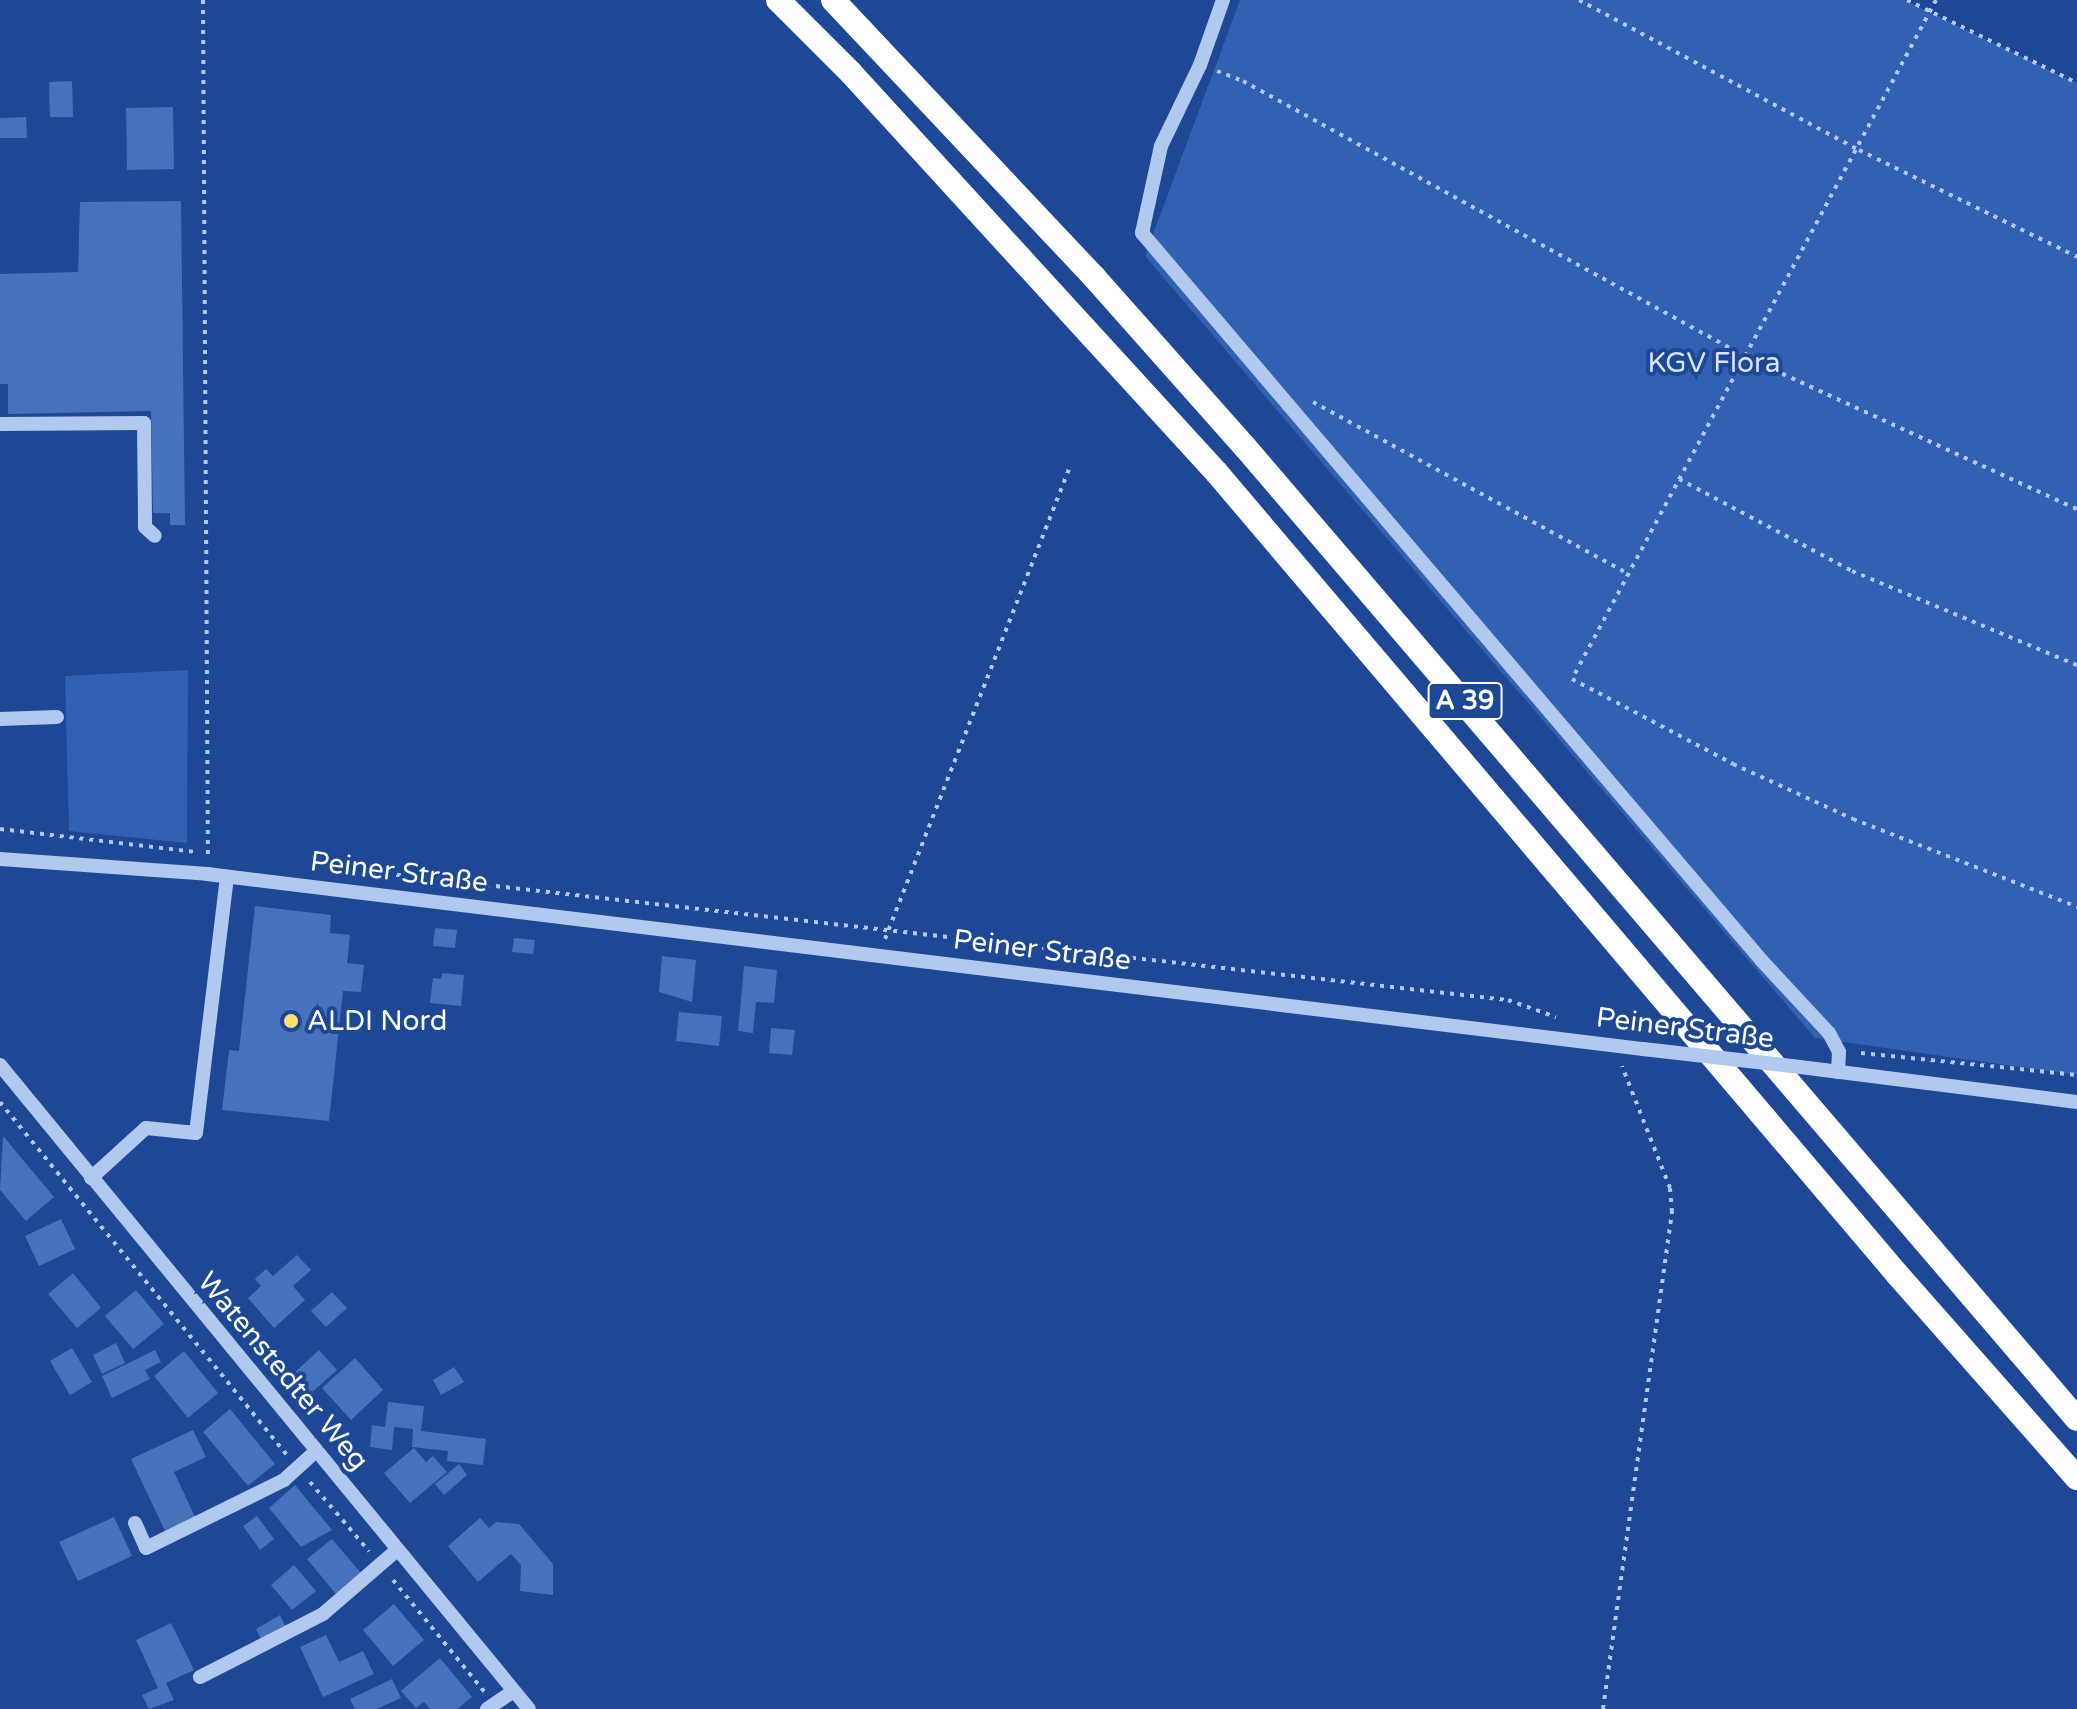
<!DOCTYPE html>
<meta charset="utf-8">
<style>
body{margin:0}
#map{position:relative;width:2077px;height:1709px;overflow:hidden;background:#1e4895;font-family:"Varela Round",sans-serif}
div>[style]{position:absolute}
.green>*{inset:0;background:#3261b3}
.building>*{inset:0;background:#4671bb}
.path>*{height:4px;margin-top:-2px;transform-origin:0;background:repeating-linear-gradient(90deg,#b1c8ef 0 4px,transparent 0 10px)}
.minor>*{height:14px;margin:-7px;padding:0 7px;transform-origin:7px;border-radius:7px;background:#b1c8ef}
.highway>*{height:24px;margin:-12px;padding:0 12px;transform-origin:12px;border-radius:12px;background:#fff}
.minor-bridge>*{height:14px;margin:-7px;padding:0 7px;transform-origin:7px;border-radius:7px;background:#b1c8ef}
.dots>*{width:22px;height:22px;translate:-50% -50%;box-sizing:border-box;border:4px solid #1e4895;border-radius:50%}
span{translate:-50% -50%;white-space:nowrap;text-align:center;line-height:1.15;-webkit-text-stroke:8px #1e4895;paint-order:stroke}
.shield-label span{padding:2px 6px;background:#1e4895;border:2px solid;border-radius:6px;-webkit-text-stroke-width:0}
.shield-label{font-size:26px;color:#fff;font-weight:700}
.park-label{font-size:28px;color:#d7e4fa}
.street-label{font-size:28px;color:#fff}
.poi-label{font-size:28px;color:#fff}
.left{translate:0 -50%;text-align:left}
</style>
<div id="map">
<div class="green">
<div style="clip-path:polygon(1240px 0,1904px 0,2077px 83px,2077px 1075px,1815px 1038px,1145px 256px)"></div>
<div style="clip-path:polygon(188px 670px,187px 843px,69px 831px,65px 676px)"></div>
</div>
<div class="building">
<div style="clip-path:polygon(72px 81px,73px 117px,50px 117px,49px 82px)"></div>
<div style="clip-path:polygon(173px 107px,174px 169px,127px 170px,126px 108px)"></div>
<div style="clip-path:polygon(26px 117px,27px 138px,0 138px,0 118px)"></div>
<div style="clip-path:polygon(181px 201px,185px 525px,170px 525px,170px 513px,153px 513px,151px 411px,8px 414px,8px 384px,0 384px,0 274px,78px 272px,80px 202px)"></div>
<div style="clip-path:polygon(255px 906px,331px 915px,330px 933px,350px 935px,347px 963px,364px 965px,361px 992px,343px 991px,329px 1121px,222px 1110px,229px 1050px,239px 1051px)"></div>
<div style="clip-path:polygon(435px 928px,457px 930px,455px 948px,433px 946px)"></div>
<div style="clip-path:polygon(514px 938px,535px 940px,533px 954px,512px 952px)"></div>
<div style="clip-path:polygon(662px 956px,696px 960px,692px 1002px,659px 992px)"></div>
<div style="clip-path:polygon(744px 966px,777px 970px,774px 1003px,756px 1002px,753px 1033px,738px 1031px)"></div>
<div style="clip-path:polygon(442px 973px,464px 975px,461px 1006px,430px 1003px,433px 978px,441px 979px)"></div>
<div style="clip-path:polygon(679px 1012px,722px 1016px,719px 1046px,676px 1041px)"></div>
<div style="clip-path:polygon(771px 1028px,795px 1030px,792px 1055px,769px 1053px)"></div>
<div style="clip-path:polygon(3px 1136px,54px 1197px,26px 1221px,0 1190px)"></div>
<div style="clip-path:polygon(61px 1219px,75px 1249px,39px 1266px,25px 1236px)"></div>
<div style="clip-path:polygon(297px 1255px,311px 1270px,293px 1286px,305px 1300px,274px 1328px,248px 1298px,261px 1286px,255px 1279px,266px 1269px,273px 1276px)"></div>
<div style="clip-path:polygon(73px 1273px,101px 1308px,77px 1328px,48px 1294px)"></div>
<div style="clip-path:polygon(136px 1290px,164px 1324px,133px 1349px,105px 1316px)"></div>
<div style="clip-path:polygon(332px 1292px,347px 1308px,326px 1327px,311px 1311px)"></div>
<div style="clip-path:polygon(116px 1343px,125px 1363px,102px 1374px,93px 1355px)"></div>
<div style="clip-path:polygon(72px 1348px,92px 1382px,70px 1395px,50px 1361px)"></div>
<div style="clip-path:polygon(155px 1350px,161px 1362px,145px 1370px,150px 1379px,112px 1398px,102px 1376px)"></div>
<div style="clip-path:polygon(319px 1350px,337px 1370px,311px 1393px,294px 1373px)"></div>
<div style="clip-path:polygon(184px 1351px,218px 1393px,188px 1418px,154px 1376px)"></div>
<div style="clip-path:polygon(355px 1358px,383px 1390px,351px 1420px,322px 1388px)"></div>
<div style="clip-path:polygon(454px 1367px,464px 1382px,441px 1395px,433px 1380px)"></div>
<div style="clip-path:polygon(388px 1402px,424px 1406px,421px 1431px,486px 1439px,483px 1465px,447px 1461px,448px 1451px,412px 1447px,413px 1429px,394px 1427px,392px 1450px,370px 1447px,372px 1425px,385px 1427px)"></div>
<div style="clip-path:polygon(230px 1409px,275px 1464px,248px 1486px,203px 1432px)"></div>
<div style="clip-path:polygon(193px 1430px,206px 1457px,174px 1472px,197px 1521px,167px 1535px,131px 1459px)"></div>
<div style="clip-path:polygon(414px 1448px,426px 1462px,433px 1456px,447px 1472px,410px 1503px,384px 1473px)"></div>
<div style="clip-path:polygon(459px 1464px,467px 1475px,444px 1495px,435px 1484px)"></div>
<div style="clip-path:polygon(295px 1485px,332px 1530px,301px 1547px,269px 1508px)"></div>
<div style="clip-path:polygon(257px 1516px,274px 1539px,260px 1550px,243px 1526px)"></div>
<div style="clip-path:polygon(114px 1517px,132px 1556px,78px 1581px,59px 1542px)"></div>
<div style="clip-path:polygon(480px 1518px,489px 1528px,496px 1522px,519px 1524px,553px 1564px,553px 1595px,520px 1591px,521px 1565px,511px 1554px,478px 1582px,448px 1546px)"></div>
<div style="clip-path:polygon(332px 1539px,361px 1573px,336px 1594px,307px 1559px)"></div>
<div style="clip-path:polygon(294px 1565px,316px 1591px,292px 1610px,271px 1585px)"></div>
<div style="clip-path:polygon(394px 1604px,424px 1640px,393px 1666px,363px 1630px)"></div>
<div style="clip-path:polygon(280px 1615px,286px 1628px,262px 1641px,256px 1629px)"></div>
<div style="clip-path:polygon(171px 1623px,194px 1670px,166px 1683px,174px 1700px,149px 1709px,142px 1695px,158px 1688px,136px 1640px)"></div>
<div style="clip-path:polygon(326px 1635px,339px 1662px,363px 1651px,374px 1674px,323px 1697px,300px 1647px)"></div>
<div style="clip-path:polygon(440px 1658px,472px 1697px,457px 1709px,430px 1709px,424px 1702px,416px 1708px,401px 1691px)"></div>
<div style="clip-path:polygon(392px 1679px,401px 1698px,377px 1709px,355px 1709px,350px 1699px)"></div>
</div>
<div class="path">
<div style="left:203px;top:0;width:858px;rotate:89.67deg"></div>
<div style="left:1579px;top:0;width:318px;rotate:28.2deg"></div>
<div style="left:1859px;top:150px;width:243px;rotate:26.1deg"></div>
<div style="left:1907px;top:0;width:189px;rotate:26deg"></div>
<div style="left:1936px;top:0;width:770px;rotate:118.19deg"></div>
<div style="left:1572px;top:679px;width:182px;rotate:27.8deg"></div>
<div style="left:1733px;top:764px;width:132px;rotate:24.6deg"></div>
<div style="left:1853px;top:819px;width:241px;rotate:21.4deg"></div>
<div style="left:1217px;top:71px;width:28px;rotate:21deg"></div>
<div style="left:1243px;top:81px;width:574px;rotate:28.75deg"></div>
<div style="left:1746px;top:357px;width:364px;rotate:24.7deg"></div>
<div style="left:1313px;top:402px;width:359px;rotate:28.6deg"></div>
<div style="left:1679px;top:479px;width:196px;rotate:28deg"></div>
<div style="left:1852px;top:571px;width:244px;rotate:22.7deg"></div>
<div style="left:0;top:829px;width:196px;rotate:6.7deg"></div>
<div style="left:327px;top:867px;width:1188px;rotate:6.43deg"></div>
<div style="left:1508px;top:1000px;width:51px;rotate:19.5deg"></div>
<div style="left:885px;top:939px;width:505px;rotate:-68.62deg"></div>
<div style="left:1861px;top:1053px;width:217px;rotate:5.8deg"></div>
<div style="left:0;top:1102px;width:454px;rotate:50.9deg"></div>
<div style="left:310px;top:1482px;width:91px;rotate:49.5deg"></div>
<div style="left:393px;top:1580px;width:144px;rotate:50.7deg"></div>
<div style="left:1603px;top:1709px;width:502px;rotate:-82.1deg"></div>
<div style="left:1672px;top:1212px;width:24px;rotate:-95deg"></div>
<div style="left:1670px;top:1188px;width:131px;rotate:-111.5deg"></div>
</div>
<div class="minor">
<div style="left:1223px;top:0;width:69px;rotate:109.5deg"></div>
<div style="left:1200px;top:65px;width:90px;rotate:115.7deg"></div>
<div style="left:1161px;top:146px;width:89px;rotate:102.3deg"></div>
<div style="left:1142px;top:233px;width:956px;rotate:49.58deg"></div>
<div style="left:1762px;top:961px;width:98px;rotate:47.1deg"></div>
<div style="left:1829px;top:1033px;width:21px;rotate:62deg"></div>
<div style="left:1839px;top:1052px;width:20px;rotate:93deg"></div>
<div style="left:0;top:424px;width:144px;rotate:-0.4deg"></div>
<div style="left:144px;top:423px;width:104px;rotate:89.4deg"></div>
<div style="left:145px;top:527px;width:13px;rotate:42deg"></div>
<div style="left:0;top:719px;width:57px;rotate:-2deg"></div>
<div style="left:0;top:859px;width:208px;rotate:4.1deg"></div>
<div style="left:207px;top:874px;width:1447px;rotate:6.95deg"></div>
<div style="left:0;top:1065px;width:833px;rotate:50.6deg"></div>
<div style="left:1800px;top:1067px;width:279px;rotate:7.2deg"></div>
<div style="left:91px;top:1178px;width:74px;rotate:-42.3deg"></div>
<div style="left:146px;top:1128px;width:50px;rotate:5.7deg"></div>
<div style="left:196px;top:1133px;width:258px;rotate:-83.1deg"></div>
<div style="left:135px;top:1523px;width:27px;rotate:66deg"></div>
<div style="left:146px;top:1548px;width:154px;rotate:-26.2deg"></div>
<div style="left:284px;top:1480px;width:43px;rotate:-42.2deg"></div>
<div style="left:200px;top:1677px;width:138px;rotate:-27.1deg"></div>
<div style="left:323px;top:1614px;width:98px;rotate:-40.9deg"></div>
<div style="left:487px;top:1709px;width:32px;rotate:-34deg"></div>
</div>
<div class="highway">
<div style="left:778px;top:0;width:103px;rotate:45deg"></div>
<div style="left:851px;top:73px;width:542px;rotate:47.54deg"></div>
<div style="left:1217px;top:473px;width:1051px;rotate:49.67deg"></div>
<div style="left:1897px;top:1274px;width:272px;rotate:48.6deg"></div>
<div style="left:833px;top:0;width:381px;rotate:46.7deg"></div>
<div style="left:1094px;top:277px;width:227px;rotate:48.4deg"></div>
<div style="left:1245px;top:447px;width:1279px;rotate:49.44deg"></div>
</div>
<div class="minor-bridge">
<div style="left:1643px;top:1049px;width:158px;rotate:6.5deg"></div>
</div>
<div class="dots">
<div style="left:291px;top:1021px;background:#fde070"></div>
</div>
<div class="shield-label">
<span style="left:1465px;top:701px">A 39</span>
</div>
<div class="park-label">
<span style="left:1714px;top:363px">KGV Flora</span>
</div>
<div class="street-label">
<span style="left:399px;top:872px;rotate:7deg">Peiner Straße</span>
<span style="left:1042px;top:950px;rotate:7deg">Peiner Straße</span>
<span style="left:1685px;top:1028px;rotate:7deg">Peiner Straße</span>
<span style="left:283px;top:1371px;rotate:50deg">Watenstedter Weg</span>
</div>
<div class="poi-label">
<span class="left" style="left:307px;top:1021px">ALDI Nord</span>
</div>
</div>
